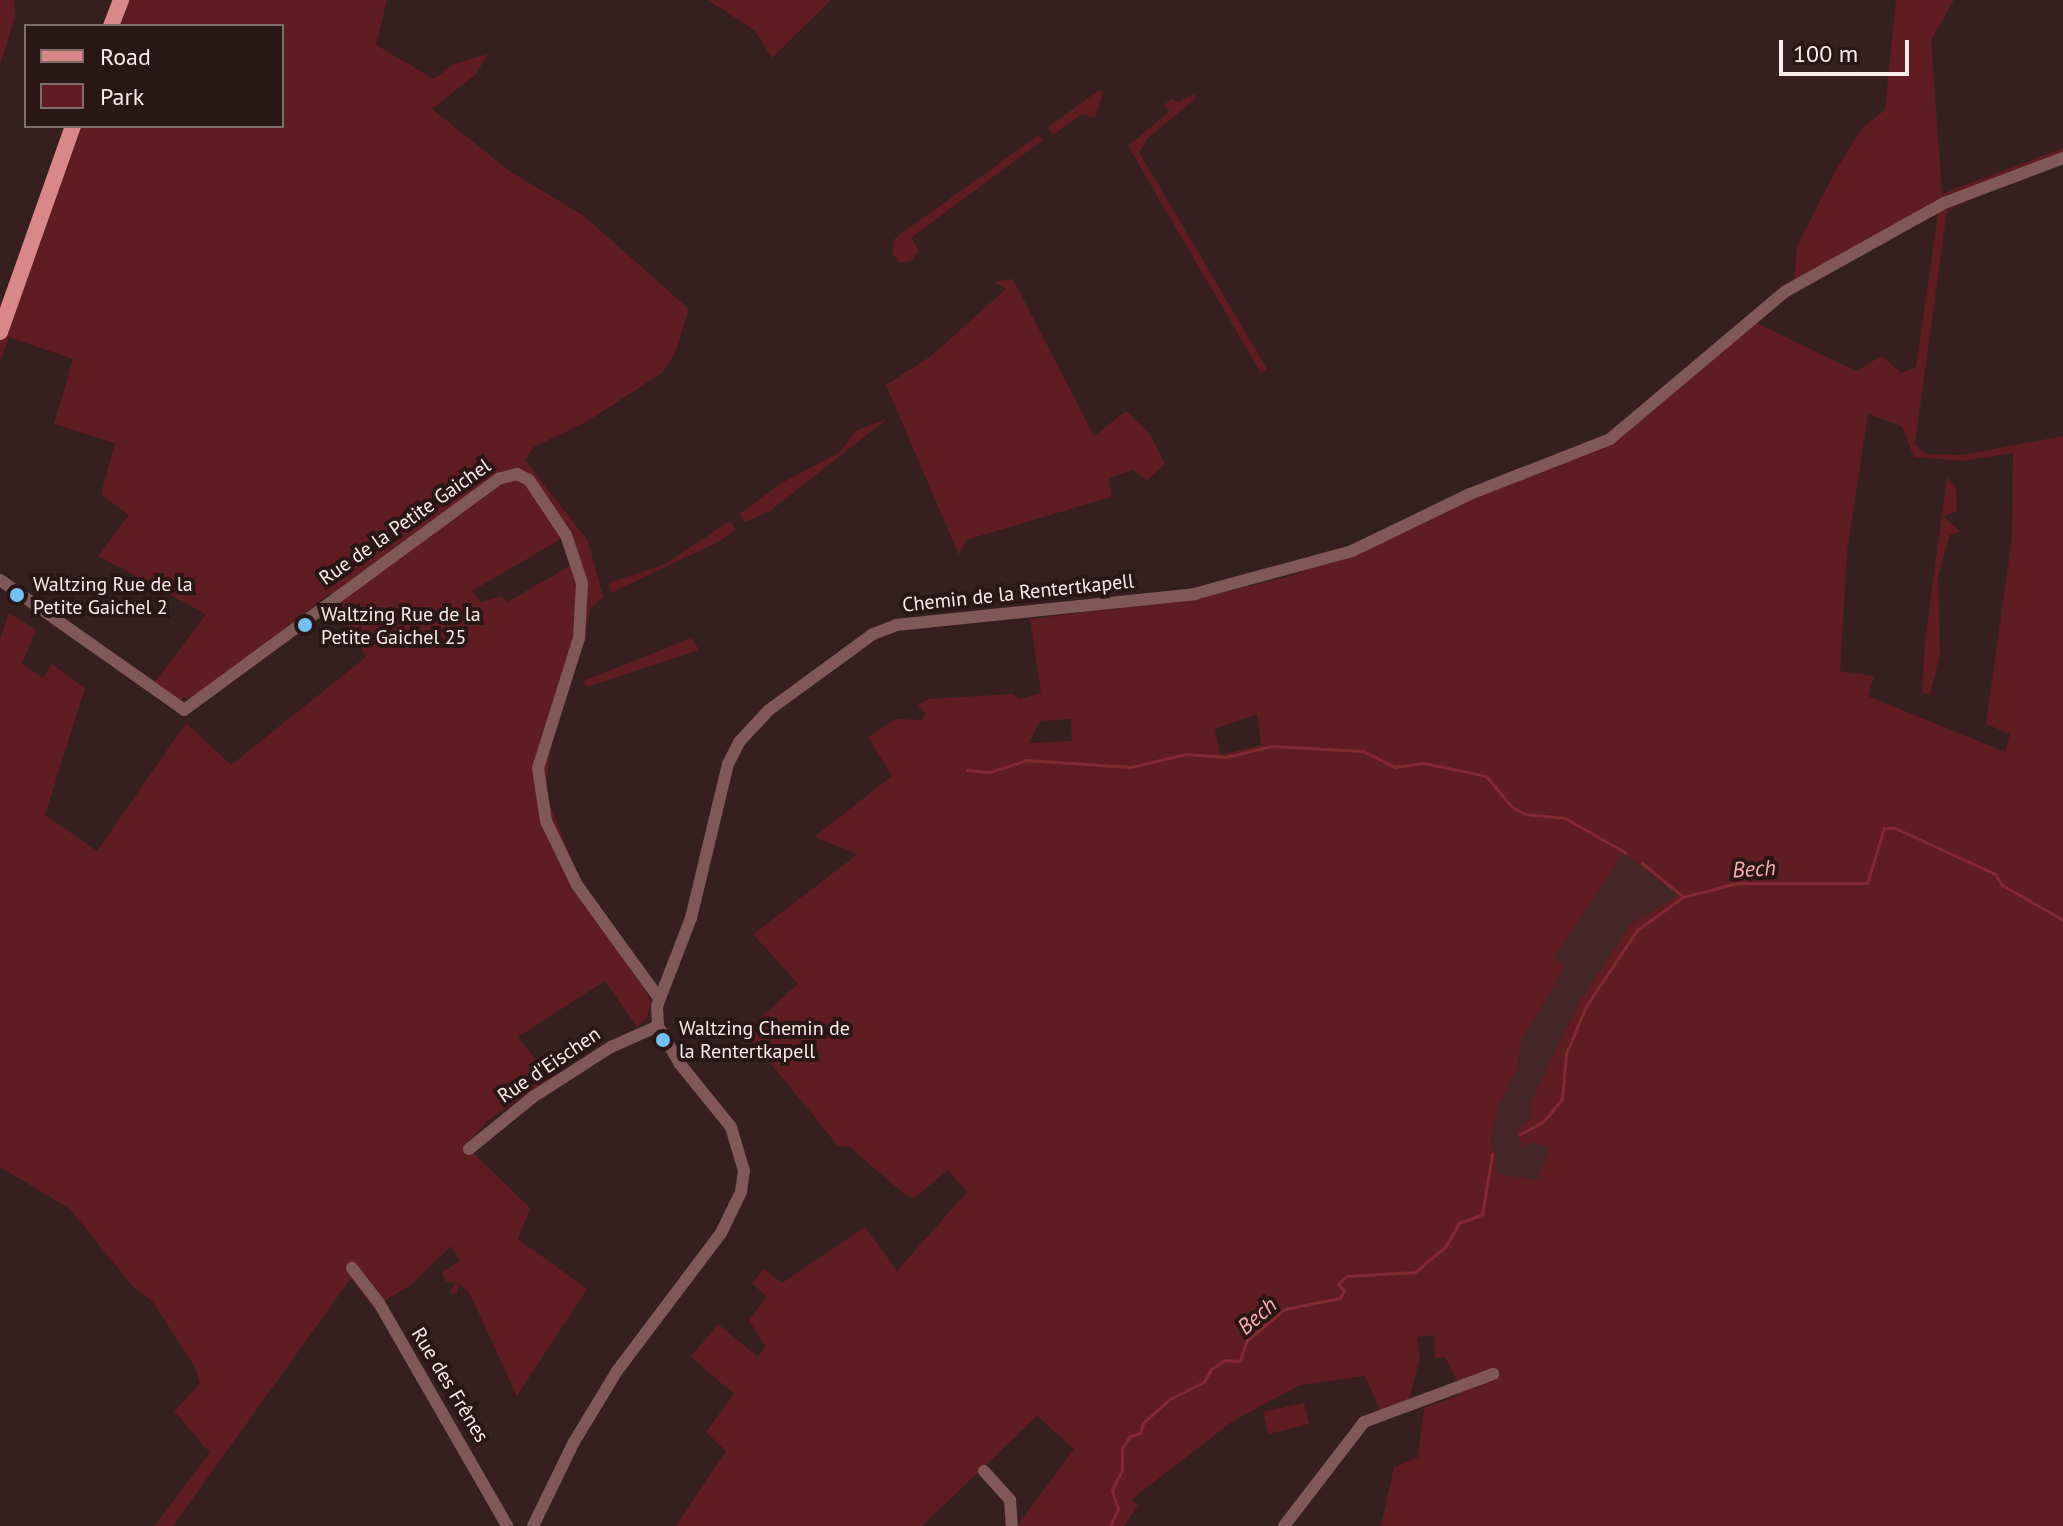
<!DOCTYPE html>
<meta charset="utf-8">
<style>
body{margin:0}
#map{position:relative;width:2063px;height:1526px;overflow:hidden;background:#361f1f;font-family:"PT Sans",sans-serif}
div>[style]{position:absolute}
.built>*{inset:0;background:#442626}
.green>*{inset:0;background:#5f1d21}
.stream>*{height:3px;margin:-1.5px;padding:0 1.5px;transform-origin:1.5px;border-radius:1.5px;background:#812b30}
.minor>*{height:12px;margin:-6px;padding:0 6px;transform-origin:6px;border-radius:6px;background:#805857}
.major>*{height:16px;margin:-8px;padding:0 8px;transform-origin:8px;border-radius:8px;background:#da8887}
.dots>*{width:22px;height:22px;translate:-50% -50%;box-sizing:border-box;border:4px solid #2b1616;border-radius:50%}
span{translate:-50% -50%;white-space:nowrap;text-align:center;line-height:1.15;-webkit-text-stroke:8px #2b1616;paint-order:stroke}
.street-label{font-size:20px;color:#fcecec}
.poi-label{font-size:20px;color:#fcecec}
.left{translate:0 -50%;text-align:left}
.water-label{font-size:22px;color:#fdb1b0;font-style:italic}
.legend{position:absolute;left:24px;top:24px;width:260px;height:104px;box-sizing:border-box;background:#2b1616;border:2px solid #7f6c6c;margin:0;padding:10px 14px;list-style:none;font-size:24px;color:#fcecec}
.legend li{display:flex;align-items:center;gap:16px;height:40px}
.legend b{width:40px;border:2px solid #7f6c6c}
.scale{position:absolute;left:1779px;top:40px;width:130px;height:36px;box-sizing:border-box;border:4px solid #fcecec;border-top:0;padding-left:10px;font-size:24px;line-height:28px;white-space:nowrap;color:#fcecec;-webkit-text-stroke:6px #2b1616;paint-order:stroke}
</style>
<div id="map">
<div class="built">
<div style="clip-path:polygon(1623px 853px,1680px 895px,1631px 923px,1579px 1002px,1531px 1102px,1533px 1142px,1551px 1148px,1537px 1180px,1498px 1175px,1491px 1138px,1499px 1103px,1518px 1068px,1521px 1041px,1565px 967px,1554px 957px)"></div>
</div>
<div class="green">
<div style="clip-path:polygon(0 0,14px 0,15px 15px,0 66px)"></div>
<div style="clip-path:polygon(evenodd,121px 0,387px 0,376px 45px,434px 79px,453px 64px,488px 54px,476px 74px,432px 109px,511px 172px,584px 216px,689px 309px,676px 351px,663px 372px,588px 421px,534px 447px,525px 460px,588px 541px,603px 597px,590px 609px,585px 638px,552px 736px,545px 793px,582px 885px,651px 1001px,647px 1018px,637px 1027px,605px 981px,518px 1037px,551px 1079px,488px 1120px,465px 1145px,530px 1208px,518px 1239px,587px 1289px,517px 1396px,469px 1292px,458px 1283px,457px 1294px,449px 1292px,456px 1283px,445px 1281px,442px 1272px,460px 1261px,451px 1246px,411px 1285px,384px 1301px,381px 1298px,376px 1311px,351px 1278px,173px 1526px,154px 1526px,210px 1453px,174px 1411px,200px 1384px,196px 1369px,153px 1302px,134px 1288px,70px 1209px,0 1167px,0 640px,9px 613px,36px 630px,22px 664px,43px 678px,52px 664px,85px 688px,45px 815px,97px 851px,186px 723px,231px 765px,366px 657px,330px 593px,201px 695px,175px 700px,152px 686px,206px 614px,98px 556px,129px 515px,101px 494px,115px 443px,54px 424px,73px 359px,9px 337px,0 362px,0 333px,73px 126px,282px 126px,282px 26px,111px 26px,121px 0,566px 536px,575px 563px,507px 602px,502px 596px,481px 602px,472px 591px,566px 536px)"></div>
<div style="clip-path:polygon(708px 0,831px 0,772px 58px,755px 31px)"></div>
<div style="clip-path:polygon(evenodd,1896px 0,1954px 0,1931px 40px,1942px 194px,2063px 148px,2063px 161px,1947px 210px,1915px 444px,1926px 454px,1962px 455px,2063px 436px,2063px 1526px,1381px 1526px,1394px 1467px,1418px 1457px,1424px 1408px,1457px 1396px,1461px 1389px,1445px 1357px,1435px 1358px,1434px 1335px,1417px 1337px,1420px 1358px,1408px 1403px,1380px 1410px,1365px 1376px,1300px 1385px,1233px 1421px,1132px 1499px,1138px 1506px,1124px 1526px,1017px 1526px,1074px 1449px,1037px 1416px,922px 1526px,676px 1526px,726px 1451px,706px 1432px,734px 1394px,691px 1357px,718px 1324px,758px 1357px,765px 1346px,749px 1320px,767px 1297px,752px 1283px,764px 1269px,782px 1283px,865px 1227px,897px 1271px,967px 1192px,948px 1170px,914px 1198px,904px 1194px,850px 1147px,838px 1146px,745px 1032px,798px 984px,753px 934px,858px 854px,814px 837px,892px 776px,868px 737px,896px 719px,922px 720px,925px 713px,918px 705px,928px 699px,1013px 694px,1019px 699px,1041px 693px,1030px 619px,1195px 599px,1288px 577px,1401px 534px,1399px 524px,1607px 436px,1794px 282px,1797px 246px,1837px 168px,1863px 127px,1885px 110px,1896px 0,1938px 213px,1916px 367px,1901px 373px,1882px 356px,1856px 371px,1755px 322px,1801px 288px,1938px 213px,1896px 0,1868px 414px,1902px 426px,1914px 457px,1962px 461px,2013px 453px,2012px 537px,1986px 724px,2010px 734px,2005px 752px,1868px 696px,1874px 676px,1840px 671px,1847px 552px,1868px 414px,1896px 0,1257px 714px,1261px 745px,1220px 755px,1215px 729px,1257px 714px,1896px 0,1071px 719px,1072px 741px,1029px 743px,1040px 721px,1071px 719px,1896px 0,1623px 853px,1680px 895px,1631px 923px,1579px 1002px,1531px 1102px,1531px 1118px,1516px 1131px,1523px 1147px,1533px 1142px,1550px 1148px,1537px 1180px,1498px 1174px,1491px 1138px,1499px 1103px,1518px 1068px,1521px 1041px,1565px 967px,1554px 957px,1623px 853px)"></div>
<div style="clip-path:polygon(1099px 90px,1104px 91px,1095px 118px,1082px 114px,1053px 135px,1047px 128px)"></div>
<div style="clip-path:polygon(1194px 94px,1196px 98px,1148px 138px,1139px 152px,1267px 369px,1261px 373px,1128px 146px,1169px 112px,1164px 105px,1171px 99px,1179px 102px)"></div>
<div style="clip-path:polygon(1039px 135px,1043px 140px,911px 238px,919px 251px,911px 261px,899px 263px,892px 252px,895px 238px)"></div>
<div style="clip-path:polygon(1013px 279px,1094px 436px,1126px 411px,1150px 434px,1165px 464px,1147px 480px,1132px 470px,1109px 478px,1111px 497px,966px 540px,959px 555px,886px 385px,931px 356px,1006px 289px,994px 282px)"></div>
<div style="clip-path:polygon(887px 419px,770px 511px,745px 522px,739px 514px,780px 484px,840px 452px,855px 431px)"></div>
<div style="clip-path:polygon(1947px 477px,1956px 488px,1957px 511px,1944px 517px,1960px 531px,1950px 535px,1938px 576px,1940px 654px,1930px 695px,1922px 693px,1925px 641px)"></div>
<div style="clip-path:polygon(730px 521px,736px 529px,722px 540px,611px 593px,609px 583px,665px 564px)"></div>
<div style="clip-path:polygon(692px 638px,699px 650px,587px 687px,583px 681px)"></div>
<div style="clip-path:polygon(1304px 1403px,1309px 1424px,1268px 1434px,1263px 1412px)"></div>
</div>
<div class="stream">
<div style="left:967px;top:770px;width:23px;rotate:5deg"></div>
<div style="left:990px;top:772px;width:38px;rotate:-18deg"></div>
<div style="left:1026px;top:760px;width:105px;rotate:3.8deg"></div>
<div style="left:1131px;top:767px;width:56px;rotate:-13.5deg"></div>
<div style="left:1185px;top:754px;width:41px;rotate:4.2deg"></div>
<div style="left:1226px;top:757px;width:46px;rotate:-13.7deg"></div>
<div style="left:1271px;top:746px;width:92px;rotate:3.1deg"></div>
<div style="left:1363px;top:751px;width:36px;rotate:27deg"></div>
<div style="left:1395px;top:767px;width:29px;rotate:-8deg"></div>
<div style="left:1424px;top:763px;width:63px;rotate:11.8deg"></div>
<div style="left:1486px;top:776px;width:40px;rotate:50deg"></div>
<div style="left:1512px;top:807px;width:15px;rotate:28deg"></div>
<div style="left:1525px;top:814px;width:40px;rotate:5.7deg"></div>
<div style="left:1565px;top:818px;width:70px;rotate:29.8deg"></div>
<div style="left:1642px;top:863px;width:52px;rotate:39.5deg"></div>
<div style="left:1520px;top:1134px;width:27px;rotate:-28deg"></div>
<div style="left:1544px;top:1121px;width:28px;rotate:-51deg"></div>
<div style="left:1562px;top:1099px;width:45px;rotate:-84.9deg"></div>
<div style="left:1566px;top:1054px;width:52px;rotate:-67.4deg"></div>
<div style="left:1586px;top:1006px;width:92px;rotate:-56.1deg"></div>
<div style="left:1637px;top:930px;width:57px;rotate:-35.7deg"></div>
<div style="left:1683px;top:897px;width:56px;rotate:-14.5deg"></div>
<div style="left:1737px;top:883px;width:130px"></div>
<div style="left:1867px;top:883px;width:58px;rotate:-72.8deg"></div>
<div style="left:1884px;top:828px;width:11px"></div>
<div style="left:1895px;top:828px;width:110px;rotate:24.7deg"></div>
<div style="left:1995px;top:874px;width:13px;rotate:58deg"></div>
<div style="left:2002px;top:885px;width:70px;rotate:29.8deg"></div>
<div style="left:1110px;top:1526px;width:19px;rotate:-65deg"></div>
<div style="left:1118px;top:1509px;width:20px;rotate:-108deg"></div>
<div style="left:1112px;top:1490px;width:22px;rotate:-63deg"></div>
<div style="left:1122px;top:1470px;width:22px;rotate:-90deg"></div>
<div style="left:1122px;top:1448px;width:14px;rotate:-56deg"></div>
<div style="left:1130px;top:1436px;width:10px;rotate:-17deg"></div>
<div style="left:1140px;top:1433px;width:10px;rotate:-73deg"></div>
<div style="left:1143px;top:1423px;width:36px;rotate:-42deg"></div>
<div style="left:1170px;top:1399px;width:38px;rotate:-27deg"></div>
<div style="left:1204px;top:1382px;width:15px;rotate:-62deg"></div>
<div style="left:1211px;top:1369px;width:17px;rotate:-33deg"></div>
<div style="left:1225px;top:1360px;width:15px;rotate:4deg"></div>
<div style="left:1240px;top:1361px;width:22px;rotate:-72deg"></div>
<div style="left:1247px;top:1340px;width:49px;rotate:-39.2deg"></div>
<div style="left:1285px;top:1309px;width:56px;rotate:-11.3deg"></div>
<div style="left:1340px;top:1298px;width:9px;rotate:-63deg"></div>
<div style="left:1344px;top:1290px;width:8px;rotate:-135deg"></div>
<div style="left:1338px;top:1284px;width:12px;rotate:-42deg"></div>
<div style="left:1347px;top:1276px;width:68px;rotate:-3.4deg"></div>
<div style="left:1415px;top:1272px;width:40px;rotate:-40deg"></div>
<div style="left:1446px;top:1246px;width:26px;rotate:-61deg"></div>
<div style="left:1459px;top:1223px;width:25px;rotate:-21deg"></div>
<div style="left:1482px;top:1214px;width:61px;rotate:-80.5deg"></div>
</div>
<div class="minor">
<div style="left:0;top:580px;width:225px;rotate:35.2deg"></div>
<div style="left:184px;top:710px;width:391px;rotate:-36.3deg"></div>
<div style="left:499px;top:479px;width:19px;rotate:-16deg"></div>
<div style="left:517px;top:474px;width:13px;rotate:27deg"></div>
<div style="left:529px;top:480px;width:66px;rotate:56.1deg"></div>
<div style="left:566px;top:535px;width:51px;rotate:71.6deg"></div>
<div style="left:582px;top:583px;width:55px;rotate:93.1deg"></div>
<div style="left:579px;top:638px;width:136px;rotate:107.5deg"></div>
<div style="left:538px;top:768px;width:54px;rotate:81.4deg"></div>
<div style="left:546px;top:821px;width:71px;rotate:64.2deg"></div>
<div style="left:577px;top:885px;width:138px;rotate:54.1deg"></div>
<div style="left:469px;top:1149px;width:82px;rotate:-39.1deg"></div>
<div style="left:533px;top:1097px;width:93px;rotate:-32.7deg"></div>
<div style="left:611px;top:1047px;width:51px;rotate:-24.1deg"></div>
<div style="left:352px;top:1268px;width:44px;rotate:52.4deg"></div>
<div style="left:379px;top:1303px;width:257px;rotate:60.1deg"></div>
<div style="left:984px;top:1471px;width:39px;rotate:48deg"></div>
<div style="left:1010px;top:1500px;width:26px;rotate:86deg"></div>
<div style="left:533px;top:1526px;width:93px;rotate:-64deg"></div>
<div style="left:574px;top:1442px;width:83px;rotate:-58.8deg"></div>
<div style="left:617px;top:1371px;width:173px;rotate:-53deg"></div>
<div style="left:721px;top:1233px;width:46px;rotate:-64deg"></div>
<div style="left:741px;top:1192px;width:21px;rotate:-82deg"></div>
<div style="left:744px;top:1171px;width:46px;rotate:-106.5deg"></div>
<div style="left:731px;top:1127px;width:81px;rotate:-129deg"></div>
<div style="left:680px;top:1064px;width:44px;rotate:-120.1deg"></div>
<div style="left:658px;top:1026px;width:20px;rotate:-93deg"></div>
<div style="left:657px;top:1006px;width:94px;rotate:-68.9deg"></div>
<div style="left:691px;top:918px;width:158px;rotate:-76.5deg"></div>
<div style="left:728px;top:764px;width:25px;rotate:-63deg"></div>
<div style="left:739px;top:742px;width:44px;rotate:-46.8deg"></div>
<div style="left:769px;top:710px;width:129px;rotate:-36.2deg"></div>
<div style="left:873px;top:634px;width:25px;rotate:-21deg"></div>
<div style="left:896px;top:625px;width:300px;rotate:-5.9deg"></div>
<div style="left:1194px;top:594px;width:164px;rotate:-15.2deg"></div>
<div style="left:1352px;top:551px;width:131px;rotate:-25.8deg"></div>
<div style="left:1470px;top:494px;width:150px;rotate:-21.4deg"></div>
<div style="left:1610px;top:439px;width:230px;rotate:-40.1deg"></div>
<div style="left:1786px;top:291px;width:181px;rotate:-29.1deg"></div>
<div style="left:1944px;top:203px;width:127px;rotate:-20.7deg"></div>
<div style="left:1284px;top:1526px;width:131px;rotate:-52.4deg"></div>
<div style="left:1364px;top:1422px;width:138px;rotate:-20.4deg"></div>
</div>
<div class="major">
<div style="left:111px;top:26px;width:28px;rotate:-69deg"></div>
<div style="left:0;top:332px;width:219px;rotate:-70.5deg"></div>
</div>
<div class="dots">
<div style="left:17px;top:595px;background:#72c1f5"></div>
<div style="left:305px;top:625px;background:#72c1f5"></div>
<div style="left:663px;top:1040px;background:#72c1f5"></div>
</div>
<div class="street-label">
<span style="left:405px;top:522px;rotate:-35deg">Rue de la Petite Gaichel</span>
<span style="left:1018px;top:593px;rotate:-6deg">Chemin de la Rentertkapell</span>
<span style="left:549px;top:1065px;rotate:-34deg">Rue d'Eischen</span>
<span style="left:450px;top:1385px;rotate:59deg">Rue des Frênes</span>
</div>
<div class="poi-label">
<span class="left" style="left:33px;top:596px">Waltzing Rue de la<br>Petite Gaichel 2</span>
<span class="left" style="left:321px;top:626px">Waltzing Rue de la<br>Petite Gaichel 25</span>
<span class="left" style="left:679px;top:1040px">Waltzing Chemin de<br>la Rentertkapell</span>
</div>
<div class="water-label">
<span style="left:1754px;top:869px;rotate:-3deg">Bech</span>
<span style="left:1257px;top:1316px;rotate:-41deg">Bech</span>
</div>
<ul class="legend">
<li><b style="height:10px;background:#da8887"></b>Road</li>
<li><b style="height:22px;background:#5f1d21"></b>Park</li>
</ul>
<div class="scale">100 m</div>
</div>
